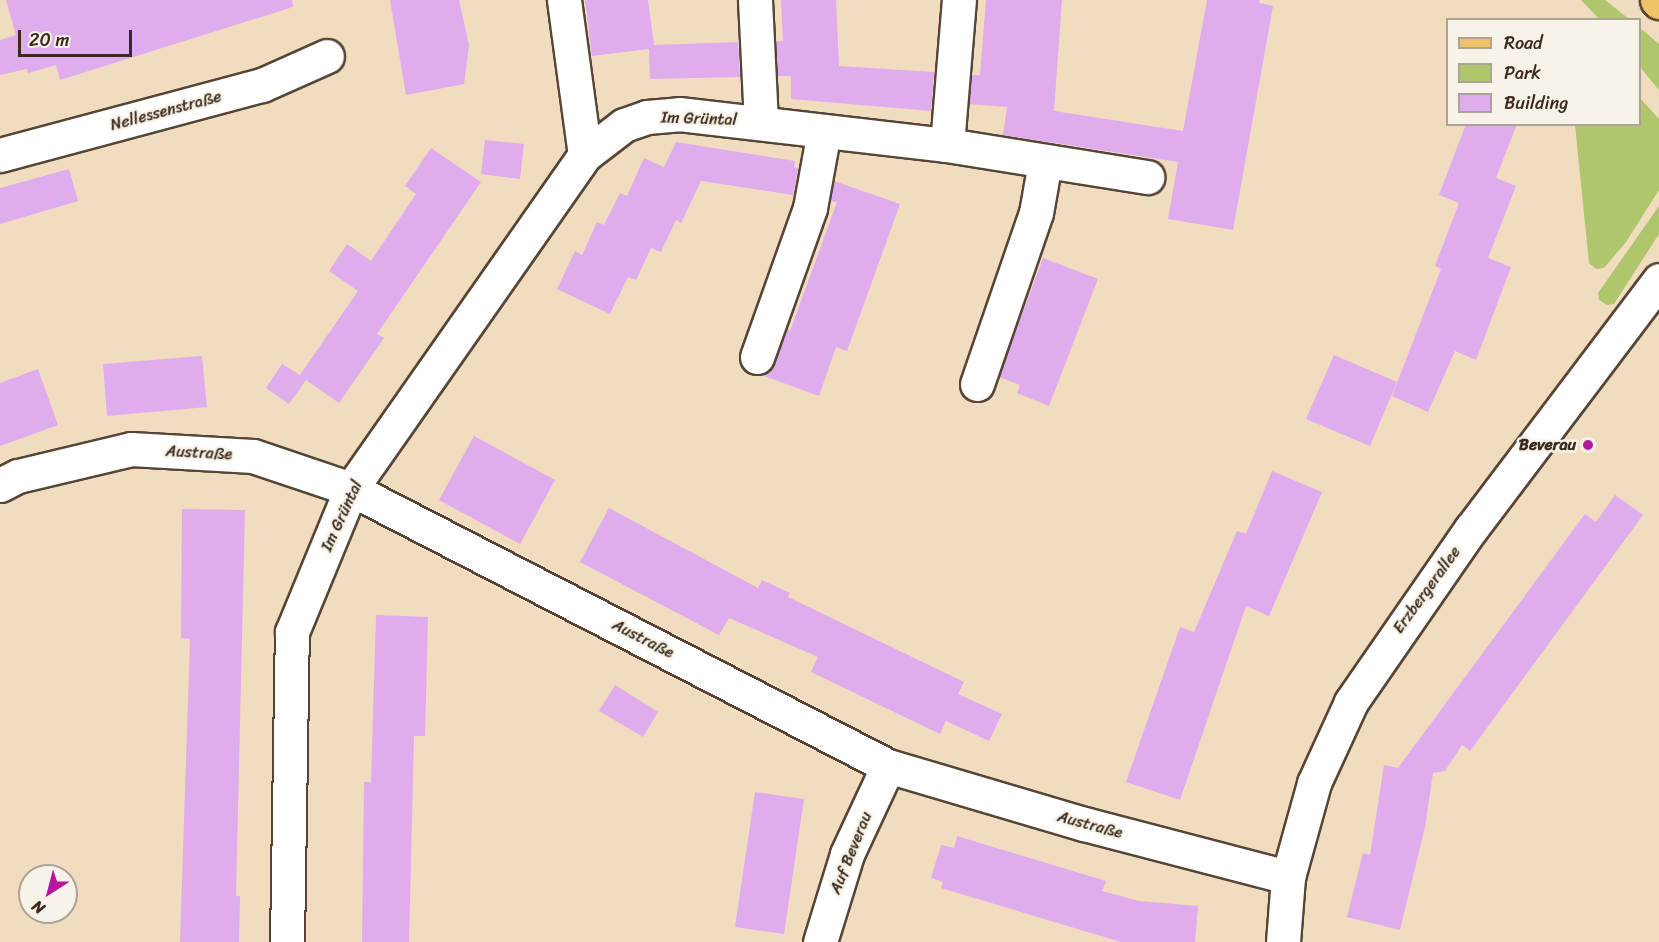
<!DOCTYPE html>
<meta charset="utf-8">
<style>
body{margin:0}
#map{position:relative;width:1659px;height:942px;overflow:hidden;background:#f2dcbf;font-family:Sriracha,sans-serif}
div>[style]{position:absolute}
.green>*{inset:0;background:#afc66c}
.building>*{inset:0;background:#dfacee}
.roads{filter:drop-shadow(2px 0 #564536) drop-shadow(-2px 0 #564536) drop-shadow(0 2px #564536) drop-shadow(0 -2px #564536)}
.minor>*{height:33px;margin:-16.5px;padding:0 16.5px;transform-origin:16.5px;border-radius:16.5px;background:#fff}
.major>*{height:33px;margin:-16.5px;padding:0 16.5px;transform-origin:16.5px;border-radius:16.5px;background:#f1c369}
.dots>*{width:16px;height:16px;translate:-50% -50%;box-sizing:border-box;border:3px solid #f7f3e8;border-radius:50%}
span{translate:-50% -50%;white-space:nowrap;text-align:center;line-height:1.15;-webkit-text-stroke:5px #f7f3e8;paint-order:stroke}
.street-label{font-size:16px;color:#3b2a1e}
.poi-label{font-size:16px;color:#3b2a1e;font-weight:700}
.right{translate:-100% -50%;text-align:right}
.legend{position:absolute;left:1446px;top:18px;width:195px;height:108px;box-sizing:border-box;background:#f7f3e8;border:2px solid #aca397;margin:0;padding:8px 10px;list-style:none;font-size:18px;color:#3b2a1e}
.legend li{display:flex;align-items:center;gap:12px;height:30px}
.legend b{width:30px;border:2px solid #aca397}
.north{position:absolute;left:18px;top:864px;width:60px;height:60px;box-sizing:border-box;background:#f7f3e8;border:2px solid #aca397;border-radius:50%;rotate:216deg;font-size:16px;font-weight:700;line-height:24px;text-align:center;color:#3b2a1e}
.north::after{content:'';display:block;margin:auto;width:21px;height:27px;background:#b5179e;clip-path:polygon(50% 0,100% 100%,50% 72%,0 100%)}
.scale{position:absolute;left:18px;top:30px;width:114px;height:27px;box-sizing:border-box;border:3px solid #3b2a1e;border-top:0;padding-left:8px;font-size:18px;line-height:21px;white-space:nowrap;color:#3b2a1e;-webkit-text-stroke:4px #f7f3e8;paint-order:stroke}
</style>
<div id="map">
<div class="green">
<div style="clip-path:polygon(1581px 0,1605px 0,1629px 19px,1599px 19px)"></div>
<div style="clip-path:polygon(1640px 28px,1659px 44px,1659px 90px,1640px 67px)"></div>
<div style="clip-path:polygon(1640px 98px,1659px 119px,1659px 190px,1626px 242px,1604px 268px,1596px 269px,1589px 263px,1575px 125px,1640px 124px)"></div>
<div style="clip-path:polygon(1659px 206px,1659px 234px,1614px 304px,1607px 305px,1599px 300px,1598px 293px)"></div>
</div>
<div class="building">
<div style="clip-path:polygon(6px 0,292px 0,293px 7px,60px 80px,56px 65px,28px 73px,27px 69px,0 75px,0 40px,16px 35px)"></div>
<div style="clip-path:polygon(390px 0,459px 0,469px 45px,464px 84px,406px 95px)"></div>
<div style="clip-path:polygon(585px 0,648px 0,654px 45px,738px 42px,740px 77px,650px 79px,649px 49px,592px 56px)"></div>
<div style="clip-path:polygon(781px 0,836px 0,839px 66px,934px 72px,931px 111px,791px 99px,791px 76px,778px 76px,776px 41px,783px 41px)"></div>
<div style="clip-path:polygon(986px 0,1062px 0,1054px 111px,1183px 131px,1207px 0,1260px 0,1259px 3px,1273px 6px,1233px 230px,1168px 219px,1178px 162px,1003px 135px,1007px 107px,969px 104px,972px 75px,980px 75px)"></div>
<div style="clip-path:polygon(1466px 124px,1517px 124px,1496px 178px,1516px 186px,1488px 258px,1511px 267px,1476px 360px,1455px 351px,1428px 412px,1392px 396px,1441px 269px,1435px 266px,1459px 203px,1439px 195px)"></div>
<div style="clip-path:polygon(485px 140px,524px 144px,520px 179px,481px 174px)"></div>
<div style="clip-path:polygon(676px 142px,795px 161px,794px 167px,798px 168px,793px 195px,701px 181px,681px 223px,676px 220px,661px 252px,651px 248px,636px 280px,628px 277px,610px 314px,557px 289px,575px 251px,582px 255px,597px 222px,604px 225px,620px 193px,627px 196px,644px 158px,664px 167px)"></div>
<div style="clip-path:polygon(431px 148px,481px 182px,377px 334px,384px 338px,339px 403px,306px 380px,289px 404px,266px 388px,282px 364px,300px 375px,358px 291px,329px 271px,347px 244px,371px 261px,416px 194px,405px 186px)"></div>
<div style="clip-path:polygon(69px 169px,78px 201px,0 224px,0 188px)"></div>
<div style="clip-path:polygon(834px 181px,900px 204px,847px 351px,836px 347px,819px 396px,764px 376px,775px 363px,787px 329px,790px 331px,837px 202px,830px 201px)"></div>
<div style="clip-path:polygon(1043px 258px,1098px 279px,1049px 406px,1017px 393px,1020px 385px,999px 377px)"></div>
<div style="clip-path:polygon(1334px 355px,1397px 382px,1370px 446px,1306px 419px)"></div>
<div style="clip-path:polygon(202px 356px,207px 407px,107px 416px,103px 364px)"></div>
<div style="clip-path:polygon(38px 369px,58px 425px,0 446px,0 383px)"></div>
<div style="clip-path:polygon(474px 436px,555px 480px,520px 544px,439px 500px)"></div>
<div style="clip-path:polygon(1272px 471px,1322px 492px,1269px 616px,1246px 606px,1180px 800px,1126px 782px,1180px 627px,1194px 632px,1237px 531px,1246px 534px)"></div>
<div style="clip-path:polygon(1615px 495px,1643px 515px,1470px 751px,1462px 745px,1445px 771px,1433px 773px,1425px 827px,1400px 930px,1347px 917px,1363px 853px,1370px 855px,1384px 765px,1398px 768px,1585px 514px,1596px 522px)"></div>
<div style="clip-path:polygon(609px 508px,758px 588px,762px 580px,790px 593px,788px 597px,964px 682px,958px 694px,1002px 714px,989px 741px,946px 721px,940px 734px,811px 672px,818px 657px,729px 618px,719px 635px,580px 562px)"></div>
<div style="clip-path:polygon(182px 509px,245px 510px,236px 896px,240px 896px,239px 942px,180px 942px,190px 639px,181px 638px)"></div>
<div style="clip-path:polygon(376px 615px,428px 617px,425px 736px,414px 736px,409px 942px,362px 942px,364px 782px,371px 782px)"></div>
<div style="clip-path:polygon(615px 685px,658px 712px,643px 737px,599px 711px)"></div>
<div style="clip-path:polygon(755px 792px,804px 799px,784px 934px,735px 927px)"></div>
<div style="clip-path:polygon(957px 836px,1106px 881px,1102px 891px,1139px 901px,1198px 906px,1195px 942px,1121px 942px,941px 888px,943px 882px,931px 878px,941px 845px,954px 848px)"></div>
</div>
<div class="roads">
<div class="minor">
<div style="left:564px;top:0;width:156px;rotate:82.3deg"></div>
<div style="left:755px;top:0;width:122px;rotate:87.2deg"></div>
<div style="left:947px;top:145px;width:145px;rotate:-85.3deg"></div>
<div style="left:0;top:155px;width:271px;rotate:-15deg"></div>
<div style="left:262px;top:85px;width:71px;rotate:-24deg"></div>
<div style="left:757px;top:357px;width:158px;rotate:-70.4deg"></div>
<div style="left:810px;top:208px;width:78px;rotate:-79.7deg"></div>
<div style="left:977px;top:384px;width:181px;rotate:-71deg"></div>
<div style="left:1036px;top:213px;width:52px;rotate:-80deg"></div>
<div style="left:0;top:485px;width:20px;rotate:-27deg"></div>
<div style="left:18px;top:476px;width:116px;rotate:-13.4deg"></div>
<div style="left:131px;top:449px;width:122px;rotate:3.3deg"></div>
<div style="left:253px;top:456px;width:103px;rotate:18.6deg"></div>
<div style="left:351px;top:489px;width:604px;rotate:27.29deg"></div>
<div style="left:888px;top:766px;width:204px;rotate:16.5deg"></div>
<div style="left:1084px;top:824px;width:211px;rotate:14.6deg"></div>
<div style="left:287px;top:942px;width:310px;rotate:-89.1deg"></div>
<div style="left:292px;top:632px;width:155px;rotate:-67.6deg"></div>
<div style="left:351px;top:489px;width:408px;rotate:-55deg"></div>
<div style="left:585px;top:155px;width:49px;rotate:-37.6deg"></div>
<div style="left:624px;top:125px;width:24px;rotate:-19deg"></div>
<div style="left:647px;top:117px;width:32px;rotate:-5deg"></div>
<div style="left:679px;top:114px;width:270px;rotate:6.6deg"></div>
<div style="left:947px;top:145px;width:203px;rotate:9.1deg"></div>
<div style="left:820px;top:942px;width:92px;rotate:-72.9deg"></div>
<div style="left:847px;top:854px;width:97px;rotate:-65deg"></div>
<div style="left:1283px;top:942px;width:65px;rotate:-85.6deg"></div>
<div style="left:1288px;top:877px;width:98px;rotate:-74.5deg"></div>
<div style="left:1314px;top:783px;width:89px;rotate:-65.4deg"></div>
<div style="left:1351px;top:702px;width:211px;rotate:-55.3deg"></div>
<div style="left:1471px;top:529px;width:312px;rotate:-52.9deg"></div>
</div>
<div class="major">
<div style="left:1657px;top:0;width:3px;rotate:45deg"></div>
</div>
</div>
<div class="dots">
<div style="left:1588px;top:445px;background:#b5179e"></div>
</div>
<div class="street-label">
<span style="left:166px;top:111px;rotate:-15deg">Nellessenstraße</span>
<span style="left:699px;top:119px;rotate:2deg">Im Grüntal</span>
<span style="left:199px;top:453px;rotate:3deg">Austraße</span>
<span style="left:342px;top:516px;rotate:-65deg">Im Grüntal</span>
<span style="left:1427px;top:590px;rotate:-54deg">Erzbergerallee</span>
<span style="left:643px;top:639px;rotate:27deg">Austraße</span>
<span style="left:1090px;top:825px;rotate:15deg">Austraße</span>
<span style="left:851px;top:853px;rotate:-68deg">Auf Beverau</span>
</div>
<div class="poi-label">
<span class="right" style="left:1576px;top:445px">Beverau</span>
</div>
<ul class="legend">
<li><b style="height:8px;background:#f1c369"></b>Road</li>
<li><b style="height:16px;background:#afc66c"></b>Park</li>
<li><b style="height:16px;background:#dfacee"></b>Building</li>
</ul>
<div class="north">N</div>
<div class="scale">20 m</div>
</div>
